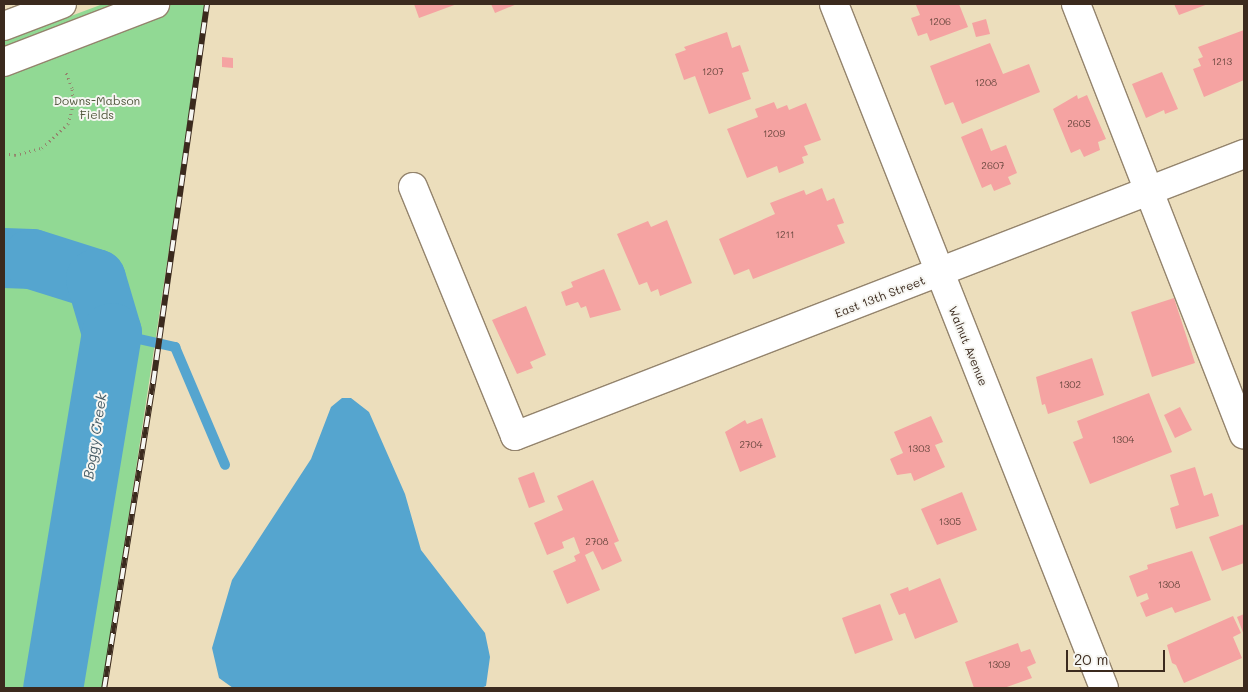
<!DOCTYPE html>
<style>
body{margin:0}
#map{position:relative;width:1248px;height:692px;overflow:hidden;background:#ecdebc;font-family:Mali,sans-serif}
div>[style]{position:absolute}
.green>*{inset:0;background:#91d994}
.water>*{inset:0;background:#55a5cf}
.stream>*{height:10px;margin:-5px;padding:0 5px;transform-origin:5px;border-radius:5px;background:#55a5cf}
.river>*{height:60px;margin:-30px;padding:0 30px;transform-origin:30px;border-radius:30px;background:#55a5cf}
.building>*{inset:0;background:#f5a3a2}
.path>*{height:3px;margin-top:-1.5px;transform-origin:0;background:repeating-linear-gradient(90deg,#94846d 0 1px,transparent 0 5px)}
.roads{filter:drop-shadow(1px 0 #94846d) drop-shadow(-1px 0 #94846d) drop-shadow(0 1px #94846d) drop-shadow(0 -1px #94846d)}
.minor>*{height:28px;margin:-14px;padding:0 14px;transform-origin:14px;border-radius:14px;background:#fff}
.rail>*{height:5.5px;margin-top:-2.75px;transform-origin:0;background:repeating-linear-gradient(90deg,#f6f6f2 0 11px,#3b2a1e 0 22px);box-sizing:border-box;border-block:1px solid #3b2a1e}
span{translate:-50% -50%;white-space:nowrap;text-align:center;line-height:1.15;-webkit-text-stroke:4px #f6f6f2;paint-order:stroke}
.number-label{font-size:10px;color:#6a483f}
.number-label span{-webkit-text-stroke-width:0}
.park-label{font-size:12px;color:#50563c}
.street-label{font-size:12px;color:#3b2a1e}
.water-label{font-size:14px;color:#455b65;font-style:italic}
.frame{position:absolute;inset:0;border:5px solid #3b2a1e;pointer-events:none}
.scale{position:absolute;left:1066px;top:650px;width:99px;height:22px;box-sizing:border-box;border:2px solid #3b2a1e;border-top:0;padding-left:6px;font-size:15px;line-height:18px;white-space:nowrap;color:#3b2a1e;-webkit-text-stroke:4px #f6f6f2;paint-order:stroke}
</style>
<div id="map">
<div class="green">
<div style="clip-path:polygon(103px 4px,206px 4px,103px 688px,4px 688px,4px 41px)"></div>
</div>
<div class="water">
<div style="clip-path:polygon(342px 398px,351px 398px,369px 412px,405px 494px,421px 550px,485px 633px,490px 657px,486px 686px,481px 688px,233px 688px,219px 678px,212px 648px,232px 580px,311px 459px,331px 407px)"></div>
</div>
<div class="stream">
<div style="left:112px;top:333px;width:65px;rotate:12.5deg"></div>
<div style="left:175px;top:347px;width:128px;rotate:67deg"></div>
</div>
<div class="river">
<div style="left:4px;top:258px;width:28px;rotate:2deg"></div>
<div style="left:32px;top:259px;width:67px;rotate:17.4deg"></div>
<div style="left:96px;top:279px;width:56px;rotate:73.5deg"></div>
<div style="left:112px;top:333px;width:360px;rotate:99.4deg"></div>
</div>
<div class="building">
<div style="clip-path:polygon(414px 4px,457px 4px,419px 18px)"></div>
<div style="clip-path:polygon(491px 4px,517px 4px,495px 13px)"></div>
<div style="clip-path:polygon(919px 4px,959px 4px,968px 27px,930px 41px,927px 33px,918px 36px,911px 18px,920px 15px,916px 5px)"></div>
<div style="clip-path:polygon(1174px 4px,1208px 4px,1179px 15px)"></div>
<div style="clip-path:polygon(986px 19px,990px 34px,976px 37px,972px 23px)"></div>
<div style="clip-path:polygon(1244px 30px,1244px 80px,1204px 97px,1193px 69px,1201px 66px,1198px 59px,1203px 57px,1198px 47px)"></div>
<div style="clip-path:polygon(727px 32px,732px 48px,740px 45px,749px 71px,742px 73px,751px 99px,709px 114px,695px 76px,684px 80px,675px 54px,686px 50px,684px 47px)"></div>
<div style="clip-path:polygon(990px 43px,1003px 74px,1029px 64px,1040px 92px,962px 124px,953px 102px,945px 105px,930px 66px)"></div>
<div style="clip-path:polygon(222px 57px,233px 58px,233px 68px,222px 67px)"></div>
<div style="clip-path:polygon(1162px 72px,1178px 109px,1165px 114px,1164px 110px,1146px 118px,1132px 84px)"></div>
<div style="clip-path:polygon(1077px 95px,1078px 99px,1087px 95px,1106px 139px,1098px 142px,1100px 150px,1084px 157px,1080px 149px,1071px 153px,1053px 109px)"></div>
<div style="clip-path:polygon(774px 102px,777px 109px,787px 105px,789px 110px,806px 103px,821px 140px,804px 146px,808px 155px,802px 157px,804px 163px,779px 173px,777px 166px,747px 178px,727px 129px,758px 117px,755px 109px)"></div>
<div style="clip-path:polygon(982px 128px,991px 151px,1006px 145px,1017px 173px,1008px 177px,1011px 184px,994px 191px,991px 184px,982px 188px,961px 137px)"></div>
<div style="clip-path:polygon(822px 188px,827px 201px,834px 198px,844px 223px,837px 225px,845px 243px,753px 279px,749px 269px,734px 275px,719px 239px,775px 214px,770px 203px,804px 190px,806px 195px)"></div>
<div style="clip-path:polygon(667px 220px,692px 283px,660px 296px,658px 289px,651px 292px,647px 282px,639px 285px,617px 234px,648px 221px,651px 227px)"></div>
<div style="clip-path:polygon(604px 269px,621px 310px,590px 318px,586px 306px,581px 308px,578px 302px,566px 306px,561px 292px,573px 287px,571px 282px)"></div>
<div style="clip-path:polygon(1174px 298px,1195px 363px,1152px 377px,1131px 312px)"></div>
<div style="clip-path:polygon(526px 306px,546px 355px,530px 362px,533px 368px,517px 374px,492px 320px)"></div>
<div style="clip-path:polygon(1092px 358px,1104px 395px,1048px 414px,1045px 404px,1042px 405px,1036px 377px)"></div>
<div style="clip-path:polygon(1149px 393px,1172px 452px,1090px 484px,1073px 442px,1083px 438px,1077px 421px)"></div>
<div style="clip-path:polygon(1180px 407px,1192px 430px,1175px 438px,1164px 415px)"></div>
<div style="clip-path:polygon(931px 416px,943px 442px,935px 445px,945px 467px,914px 481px,911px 473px,897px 475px,890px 459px,903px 453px,894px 432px)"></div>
<div style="clip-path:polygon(762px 418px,776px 457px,740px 472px,725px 432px,745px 420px,747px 424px)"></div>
<div style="clip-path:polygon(1195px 467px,1204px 496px,1212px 493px,1219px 516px,1176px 529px,1170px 508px,1179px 505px,1170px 475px)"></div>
<div style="clip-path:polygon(534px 472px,545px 502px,529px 508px,518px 478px)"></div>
<div style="clip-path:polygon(593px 480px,619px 541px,614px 543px,622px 561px,602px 570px,593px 551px,585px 555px,600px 590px,567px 604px,553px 571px,576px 561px,574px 556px,580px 553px,574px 537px,562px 542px,564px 548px,547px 555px,534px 523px,563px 510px,557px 496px)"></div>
<div style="clip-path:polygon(962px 492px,977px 530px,937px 545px,921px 509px)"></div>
<div style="clip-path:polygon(1244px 524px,1244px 563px,1222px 571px,1209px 537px)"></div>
<div style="clip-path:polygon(1192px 551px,1211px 600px,1175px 613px,1172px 607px,1146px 617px,1140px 603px,1149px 599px,1147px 593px,1137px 597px,1129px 576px,1148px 569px,1147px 565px)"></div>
<div style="clip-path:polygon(940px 578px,958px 622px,915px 639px,905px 613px,899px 615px,890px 594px,908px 587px,909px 591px)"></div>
<div style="clip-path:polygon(880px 604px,893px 640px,855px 654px,842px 618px)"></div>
<div style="clip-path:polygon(1244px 614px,1244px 635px,1237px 617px)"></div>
<div style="clip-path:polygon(1233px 616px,1241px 633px,1233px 637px,1242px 658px,1184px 683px,1176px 665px,1172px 663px,1167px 645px)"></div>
<div style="clip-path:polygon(1018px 643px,1021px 652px,1030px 649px,1036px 663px,1027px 667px,1032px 678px,1004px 688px,974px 688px,965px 662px)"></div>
</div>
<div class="path">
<div style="left:4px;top:153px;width:11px;rotate:10deg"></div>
<div style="left:15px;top:155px;width:28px;rotate:-15deg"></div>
<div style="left:42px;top:148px;width:35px;rotate:-43deg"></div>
<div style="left:68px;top:124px;width:20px;rotate:-75deg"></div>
<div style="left:73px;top:105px;width:17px;rotate:-93deg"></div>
<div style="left:72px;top:88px;width:17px;rotate:-111deg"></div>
</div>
<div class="roads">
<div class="minor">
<div style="left:834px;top:4px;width:735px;rotate:68.46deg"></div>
<div style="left:1076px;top:4px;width:462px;rotate:68.7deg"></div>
<div style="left:4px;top:26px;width:62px;rotate:-20.8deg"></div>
<div style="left:4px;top:62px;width:162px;rotate:-21deg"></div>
<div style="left:413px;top:187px;width:269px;rotate:67.7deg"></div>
<div style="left:515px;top:436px;width:782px;rotate:-21.15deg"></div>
</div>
</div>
<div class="rail">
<div style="left:104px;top:688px;width:310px;rotate:-80.9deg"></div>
<div style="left:153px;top:382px;width:382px;rotate:-81.9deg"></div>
</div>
<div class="number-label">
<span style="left:940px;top:22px">1206</span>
<span style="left:1222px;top:62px">1213</span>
<span style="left:713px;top:72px">1207</span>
<span style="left:986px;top:83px">1208</span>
<span style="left:1079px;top:124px">2605</span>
<span style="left:774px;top:134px">1209</span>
<span style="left:993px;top:166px">2607</span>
<span style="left:785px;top:235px">1211</span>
<span style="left:1070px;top:385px">1302</span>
<span style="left:1123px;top:440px">1304</span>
<span style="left:751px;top:445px">2704</span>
<span style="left:919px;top:449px">1303</span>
<span style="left:950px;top:522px">1305</span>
<span style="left:597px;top:542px">2708</span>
<span style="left:1169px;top:585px">1308</span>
<span style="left:999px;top:665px">1309</span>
</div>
<div class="park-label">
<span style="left:97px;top:108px">Downs-Mabson<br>Fields</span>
</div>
<div class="street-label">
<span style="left:880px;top:297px;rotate:-21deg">East 13th Street</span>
<span style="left:968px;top:346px;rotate:68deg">Walnut Avenue</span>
</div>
<div class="water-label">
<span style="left:95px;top:436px;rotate:-81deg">Boggy Creek</span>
</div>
<div class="frame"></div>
<div class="scale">20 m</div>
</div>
